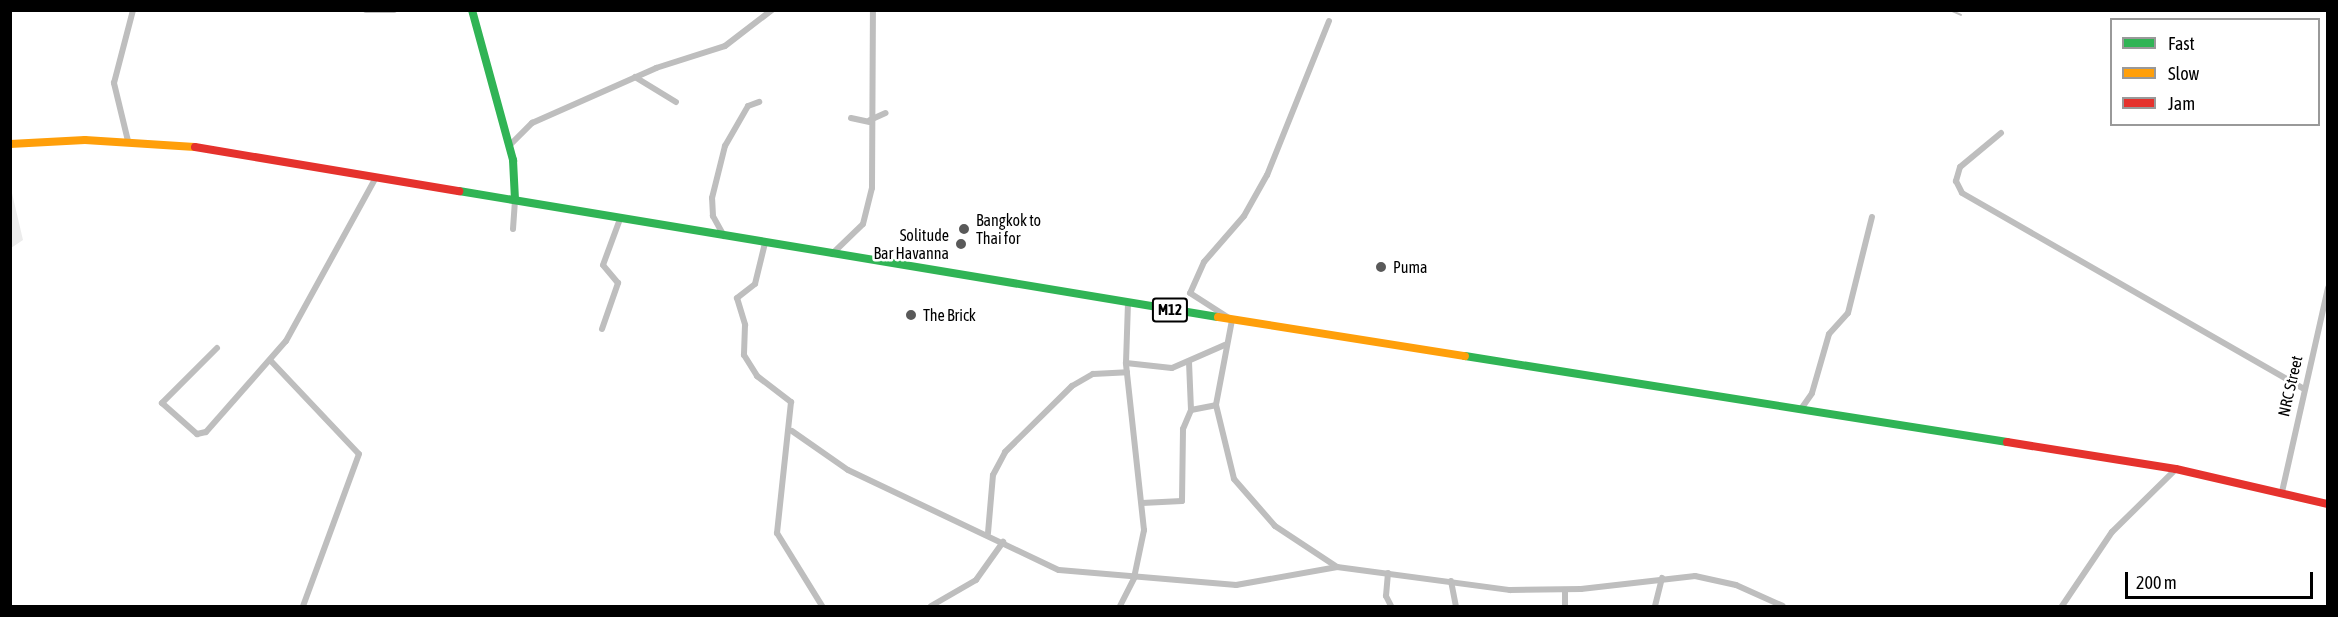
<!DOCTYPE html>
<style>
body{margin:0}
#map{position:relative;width:2338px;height:617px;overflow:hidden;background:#fff;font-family:"Asap Condensed",sans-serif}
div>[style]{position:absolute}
.green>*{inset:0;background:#ececec}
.stream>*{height:2px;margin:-1px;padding:0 1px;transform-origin:1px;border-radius:1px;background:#bfbfbf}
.street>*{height:6px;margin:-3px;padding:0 3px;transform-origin:3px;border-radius:3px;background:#bebebe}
.fast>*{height:8px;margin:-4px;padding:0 4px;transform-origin:4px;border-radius:4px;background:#30b455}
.slow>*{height:8px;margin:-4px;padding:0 4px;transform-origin:4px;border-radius:4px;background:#ff9f0a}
.jam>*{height:8px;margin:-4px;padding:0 4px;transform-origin:4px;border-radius:4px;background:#e5322d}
.dots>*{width:16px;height:16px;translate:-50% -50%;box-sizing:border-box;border:3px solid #fff;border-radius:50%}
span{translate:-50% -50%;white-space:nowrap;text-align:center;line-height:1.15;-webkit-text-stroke:5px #fff;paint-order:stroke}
.shield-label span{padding:2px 4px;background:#fff;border:2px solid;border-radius:4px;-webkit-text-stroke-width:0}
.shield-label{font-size:15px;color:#000;font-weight:700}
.poi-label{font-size:16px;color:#000}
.left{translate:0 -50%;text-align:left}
.right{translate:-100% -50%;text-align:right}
.street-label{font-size:16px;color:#000}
.frame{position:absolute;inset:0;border:12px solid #000;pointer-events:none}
.legend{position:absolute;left:2110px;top:18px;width:210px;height:108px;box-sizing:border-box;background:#fff;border:2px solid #999;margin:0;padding:8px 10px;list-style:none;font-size:18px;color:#000}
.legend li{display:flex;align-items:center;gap:12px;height:30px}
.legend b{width:30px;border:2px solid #999}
.scale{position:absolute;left:2125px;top:572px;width:188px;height:27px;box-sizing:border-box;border:3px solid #000;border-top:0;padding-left:8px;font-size:18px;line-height:21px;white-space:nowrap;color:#000;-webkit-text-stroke:4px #fff;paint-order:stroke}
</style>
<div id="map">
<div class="green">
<div style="clip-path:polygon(11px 189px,23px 240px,11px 248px,10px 248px)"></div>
</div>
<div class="stream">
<div style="left:1950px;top:10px;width:12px;rotate:24deg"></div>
</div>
<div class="street">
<div style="left:366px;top:10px;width:28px"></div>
<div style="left:1329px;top:21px;width:166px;rotate:111.9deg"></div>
<div style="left:1267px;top:175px;width:47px;rotate:119.3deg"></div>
<div style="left:1244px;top:216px;width:61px;rotate:131deg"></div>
<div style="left:1204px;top:262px;width:34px;rotate:114deg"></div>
<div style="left:1190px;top:293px;width:50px;rotate:32.7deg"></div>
<div style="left:1232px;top:320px;width:86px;rotate:100.7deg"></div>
<div style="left:1216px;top:405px;width:76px;rotate:76.3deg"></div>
<div style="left:1234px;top:479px;width:62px;rotate:48.9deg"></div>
<div style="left:1275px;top:526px;width:74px;rotate:33.5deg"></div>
<div style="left:1337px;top:567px;width:175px;rotate:7.6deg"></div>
<div style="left:1510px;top:590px;width:71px;rotate:-0.8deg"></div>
<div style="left:1581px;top:589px;width:115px;rotate:-6.5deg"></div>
<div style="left:1695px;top:576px;width:42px;rotate:12.4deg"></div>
<div style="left:1736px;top:585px;width:51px;rotate:24.1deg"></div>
<div style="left:635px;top:77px;width:48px;rotate:31.4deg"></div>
<div style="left:851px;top:118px;width:19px;rotate:12deg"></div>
<div style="left:870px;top:120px;width:17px;rotate:-24deg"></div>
<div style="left:2001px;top:133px;width:53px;rotate:140.3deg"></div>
<div style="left:1960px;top:167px;width:15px;rotate:106deg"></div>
<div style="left:1956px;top:181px;width:13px;rotate:63deg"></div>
<div style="left:1962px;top:193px;width:392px;rotate:29.8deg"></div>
<div style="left:128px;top:141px;width:60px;rotate:-103.6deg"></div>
<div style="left:114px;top:83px;width:75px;rotate:-75.4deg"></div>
<div style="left:509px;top:146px;width:33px;rotate:-45deg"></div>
<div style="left:532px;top:123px;width:136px;rotate:-23.9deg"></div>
<div style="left:656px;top:68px;width:72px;rotate:-17.7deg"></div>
<div style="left:725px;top:46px;width:59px;rotate:-37.5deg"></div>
<div style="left:513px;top:229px;width:29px;rotate:-86deg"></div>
<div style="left:724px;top:236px;width:23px;rotate:-119deg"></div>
<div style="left:713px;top:216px;width:18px;rotate:-93deg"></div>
<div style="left:712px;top:198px;width:54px;rotate:-76deg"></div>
<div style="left:725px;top:146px;width:46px;rotate:-60.1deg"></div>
<div style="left:748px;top:106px;width:12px;rotate:-20deg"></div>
<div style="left:765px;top:243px;width:42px;rotate:103.7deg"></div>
<div style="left:755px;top:284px;width:23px;rotate:142deg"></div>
<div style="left:737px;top:298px;width:28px;rotate:73deg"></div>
<div style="left:745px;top:325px;width:30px;rotate:92deg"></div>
<div style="left:744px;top:355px;width:25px;rotate:58deg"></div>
<div style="left:757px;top:376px;width:43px;rotate:37.4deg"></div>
<div style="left:791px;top:402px;width:132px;rotate:96.1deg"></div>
<div style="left:777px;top:533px;width:86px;rotate:58.3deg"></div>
<div style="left:832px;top:254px;width:43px;rotate:-44.1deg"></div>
<div style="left:863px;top:224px;width:37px;rotate:-76deg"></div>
<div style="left:872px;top:188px;width:178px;rotate:-89.7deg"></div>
<div style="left:602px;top:329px;width:49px;rotate:-70.8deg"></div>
<div style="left:618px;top:283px;width:23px;rotate:-130deg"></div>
<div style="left:603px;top:265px;width:49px;rotate:-69.7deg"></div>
<div style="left:217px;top:348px;width:78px;rotate:135deg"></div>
<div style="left:162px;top:403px;width:47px;rotate:41.5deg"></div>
<div style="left:197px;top:434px;width:9px;rotate:-13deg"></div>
<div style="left:206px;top:432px;width:121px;rotate:-48.7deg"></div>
<div style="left:286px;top:341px;width:187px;rotate:-61.2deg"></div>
<div style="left:270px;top:360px;width:129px;rotate:46.6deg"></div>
<div style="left:359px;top:454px;width:162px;rotate:110.2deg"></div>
<div style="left:1189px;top:362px;width:48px;rotate:87.6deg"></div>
<div style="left:1126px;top:363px;width:46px;rotate:6.2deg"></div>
<div style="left:1172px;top:368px;width:58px;rotate:-23.5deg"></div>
<div style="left:1801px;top:409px;width:19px;rotate:-55deg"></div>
<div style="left:1812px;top:393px;width:61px;rotate:-73.9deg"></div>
<div style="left:1829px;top:334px;width:28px;rotate:-48deg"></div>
<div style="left:1848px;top:313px;width:99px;rotate:-76deg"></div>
<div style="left:792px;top:431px;width:68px;rotate:34.9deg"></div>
<div style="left:848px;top:470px;width:233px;rotate:25.4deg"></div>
<div style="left:1059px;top:570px;width:178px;rotate:4.8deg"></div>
<div style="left:1236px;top:585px;width:103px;rotate:-10.1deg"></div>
<div style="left:2282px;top:492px;width:209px;rotate:-77.3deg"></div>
<div style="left:1142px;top:503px;width:40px;rotate:-2.9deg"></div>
<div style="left:1182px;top:501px;width:72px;rotate:-89.2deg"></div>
<div style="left:1183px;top:429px;width:21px;rotate:-67deg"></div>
<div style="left:1191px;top:410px;width:25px;rotate:-11deg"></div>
<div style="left:988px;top:533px;width:58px;rotate:-85.1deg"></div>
<div style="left:993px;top:475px;width:26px;rotate:-62deg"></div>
<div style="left:1005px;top:452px;width:94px;rotate:-44.6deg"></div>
<div style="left:1072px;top:386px;width:24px;rotate:-30deg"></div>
<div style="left:1093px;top:374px;width:34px;rotate:-3deg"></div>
<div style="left:1388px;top:573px;width:23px;rotate:95deg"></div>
<div style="left:1386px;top:596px;width:11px;rotate:63deg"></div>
<div style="left:1451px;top:581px;width:25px;rotate:79deg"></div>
<div style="left:931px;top:606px;width:52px;rotate:-30deg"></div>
<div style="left:976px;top:580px;width:47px;rotate:-54.6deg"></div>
<div style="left:1120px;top:606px;width:31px;rotate:-63deg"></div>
<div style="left:1134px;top:578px;width:49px;rotate:-78.2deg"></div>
<div style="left:1144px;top:530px;width:168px;rotate:-96.2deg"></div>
<div style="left:1126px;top:363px;width:60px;rotate:-88.1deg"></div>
<div style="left:1565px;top:606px;width:16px;rotate:-90deg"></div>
<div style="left:1655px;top:606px;width:29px;rotate:-76deg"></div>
<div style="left:2062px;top:606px;width:89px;rotate:-56deg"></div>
<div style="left:2112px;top:532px;width:90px;rotate:-44.5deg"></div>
</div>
<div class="fast">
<div style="left:472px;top:10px;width:156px;rotate:74.7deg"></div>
<div style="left:513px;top:160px;width:40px;rotate:87.1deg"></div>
<div style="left:459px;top:191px;width:769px;rotate:9.43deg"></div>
<div style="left:1465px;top:356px;width:549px;rotate:9.02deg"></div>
</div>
<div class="slow">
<div style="left:10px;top:144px;width:75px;rotate:-3.1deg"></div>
<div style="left:85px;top:140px;width:110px;rotate:3.6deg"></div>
<div style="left:1218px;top:317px;width:250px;rotate:9deg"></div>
</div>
<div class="jam">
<div style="left:195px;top:147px;width:268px;rotate:9.5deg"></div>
<div style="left:2007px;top:442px;width:171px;rotate:9.1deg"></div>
<div style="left:2176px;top:469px;width:156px;rotate:13deg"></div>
</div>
<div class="dots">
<div style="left:964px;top:229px;background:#595959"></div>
<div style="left:961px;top:244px;background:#595959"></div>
<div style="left:1381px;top:267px;background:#595959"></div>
<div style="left:911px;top:315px;background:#595959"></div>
</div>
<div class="shield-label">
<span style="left:1170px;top:310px">M12</span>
</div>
<div class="poi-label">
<span class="left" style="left:976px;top:229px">Bangkok to<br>Thai for</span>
<span class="right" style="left:949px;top:244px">Solitude<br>Bar Havanna</span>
<span class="left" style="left:1393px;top:267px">Puma</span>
<span class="left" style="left:923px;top:315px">The Brick</span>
</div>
<div class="street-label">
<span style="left:2290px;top:386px;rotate:-77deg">NRC Street</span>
</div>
<div class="frame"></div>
<ul class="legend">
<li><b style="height:8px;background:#30b455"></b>Fast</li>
<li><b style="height:8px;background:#ff9f0a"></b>Slow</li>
<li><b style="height:8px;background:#e5322d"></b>Jam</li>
</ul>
<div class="scale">200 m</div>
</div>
